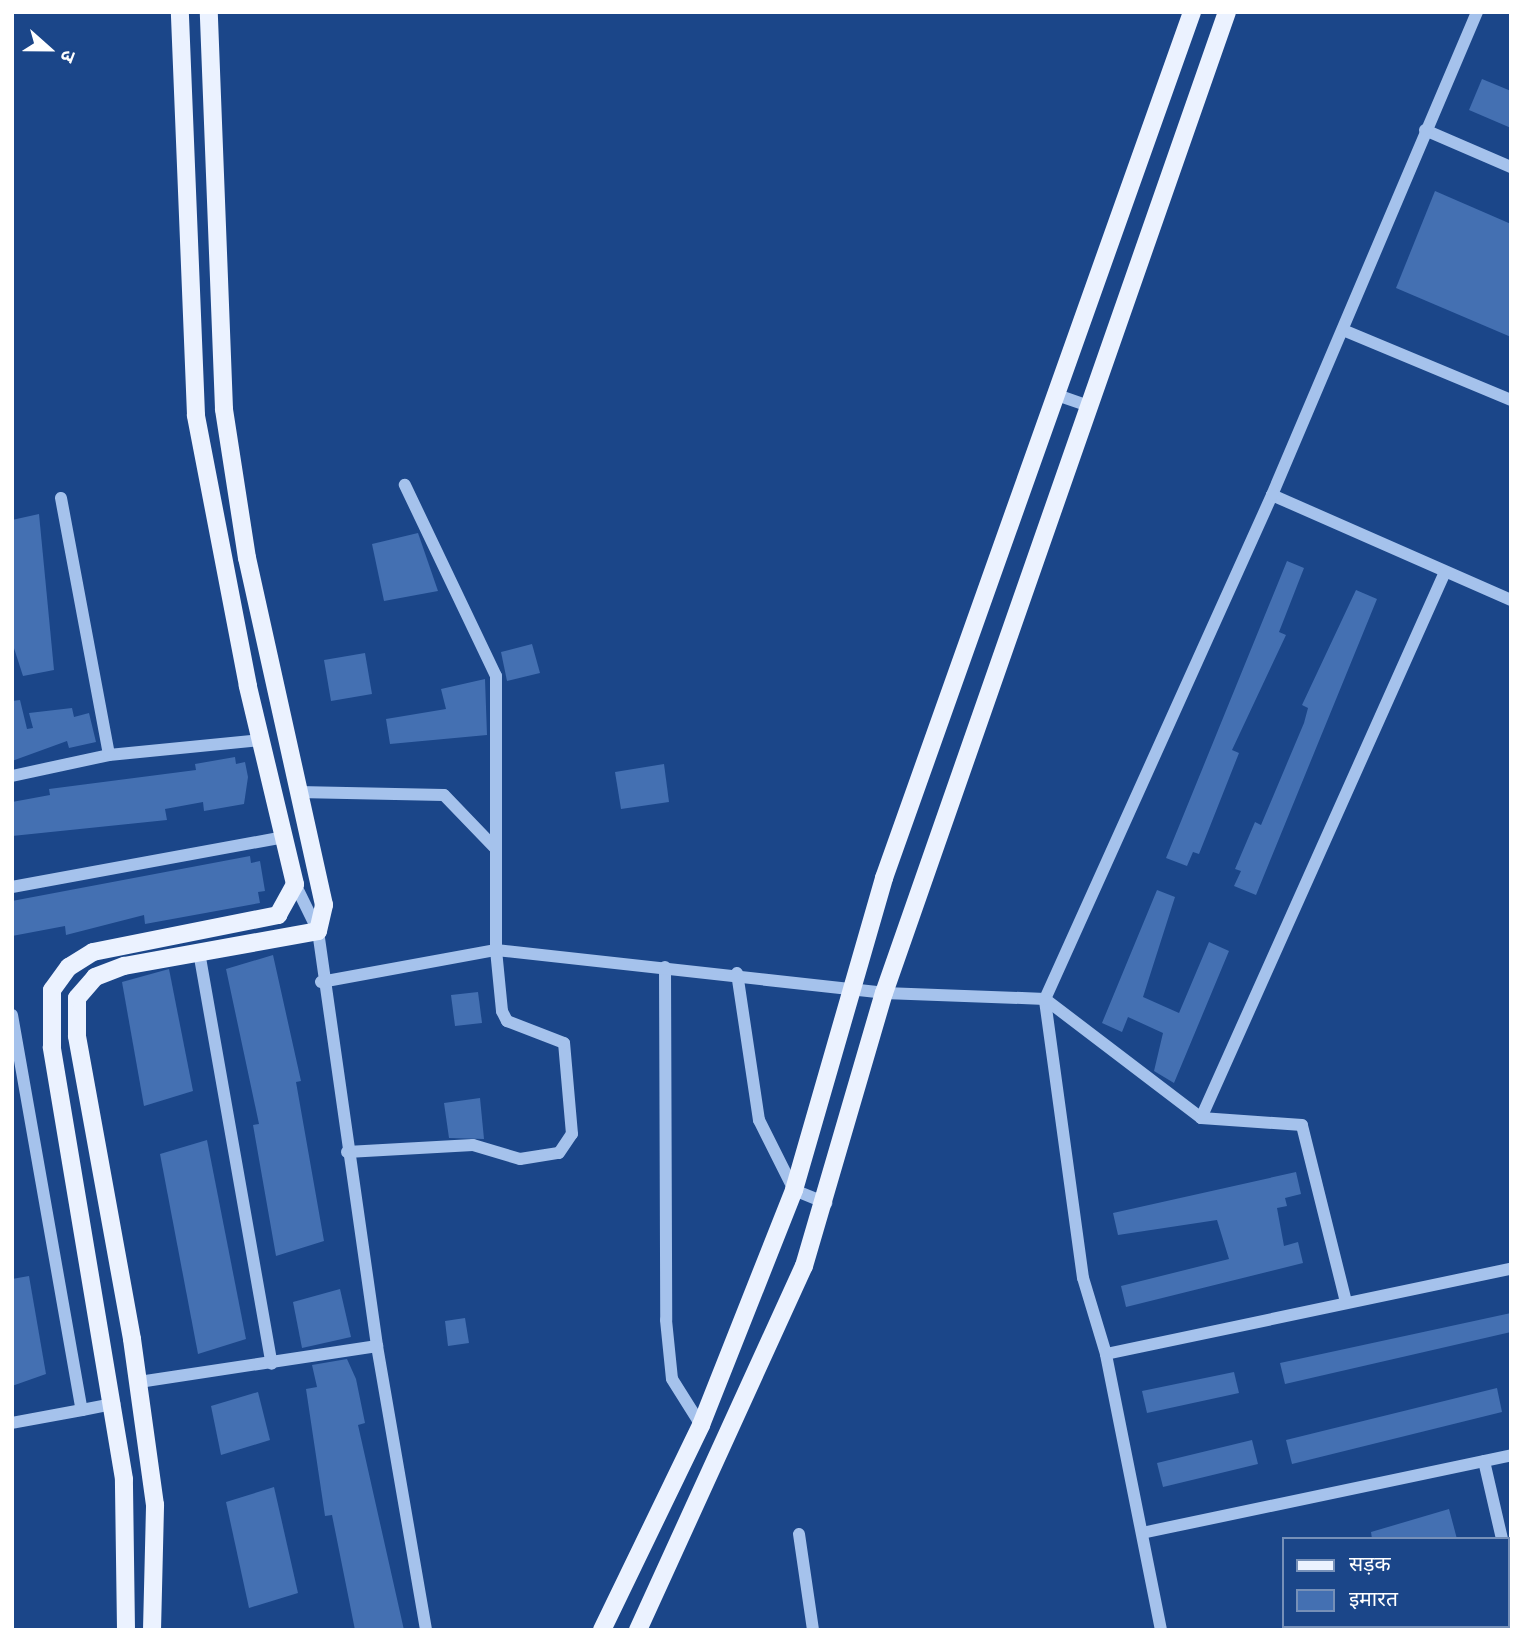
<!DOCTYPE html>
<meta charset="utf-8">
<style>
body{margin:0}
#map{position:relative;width:1523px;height:1642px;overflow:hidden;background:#1b4689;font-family:Raleway,"Noto Sans Devanagari",sans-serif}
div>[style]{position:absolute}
.building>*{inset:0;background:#4470b2}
.minor>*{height:12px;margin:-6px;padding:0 6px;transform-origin:6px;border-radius:6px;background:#a5c2ec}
.major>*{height:18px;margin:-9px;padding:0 9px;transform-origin:9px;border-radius:9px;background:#ebf2ff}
span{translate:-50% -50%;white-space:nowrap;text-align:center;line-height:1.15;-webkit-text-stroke:6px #1b4689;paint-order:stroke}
.frame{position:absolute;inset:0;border:14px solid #fff;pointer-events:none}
.legend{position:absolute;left:1282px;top:1537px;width:228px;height:91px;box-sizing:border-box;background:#1b4689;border:2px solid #7690b8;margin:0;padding:9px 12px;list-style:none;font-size:21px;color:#fff}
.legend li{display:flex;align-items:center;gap:14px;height:35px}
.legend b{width:35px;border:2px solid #7690b8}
.north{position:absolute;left:14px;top:14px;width:70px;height:70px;-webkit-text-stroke:5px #1b4689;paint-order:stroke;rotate:111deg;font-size:19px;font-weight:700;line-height:28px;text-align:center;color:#fff}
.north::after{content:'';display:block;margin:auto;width:24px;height:32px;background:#fff;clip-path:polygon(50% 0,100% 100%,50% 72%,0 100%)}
</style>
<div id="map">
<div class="building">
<div style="clip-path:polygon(1482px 79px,1511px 91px,1511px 128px,1469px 110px)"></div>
<div style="clip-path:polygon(1435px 191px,1511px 224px,1511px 337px,1396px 288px)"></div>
<div style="clip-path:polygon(39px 514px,54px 670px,23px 676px,12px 642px,12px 520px)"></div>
<div style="clip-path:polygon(418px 533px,438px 591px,384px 601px,372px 544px)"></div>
<div style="clip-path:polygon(1287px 561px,1304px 568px,1279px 632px,1286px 635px,1232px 750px,1239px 753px,1199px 854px,1193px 852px,1187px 866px,1166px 858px)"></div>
<div style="clip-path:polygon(1356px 590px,1377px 599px,1256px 895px,1234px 886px,1241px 871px,1235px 869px,1255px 822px,1261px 825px,1304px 723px,1308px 708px,1302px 705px)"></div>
<div style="clip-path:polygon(532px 644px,540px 673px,507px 681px,501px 652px)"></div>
<div style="clip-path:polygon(365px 653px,372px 694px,331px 701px,324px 660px)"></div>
<div style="clip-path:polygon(485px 679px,487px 735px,390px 744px,386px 719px,446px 709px,441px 689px)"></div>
<div style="clip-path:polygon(20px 700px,27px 729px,33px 728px,29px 713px,72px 708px,74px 717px,89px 713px,96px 742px,69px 748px,67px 741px,12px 761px,12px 701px)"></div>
<div style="clip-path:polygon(235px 757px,236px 764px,245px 762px,248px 777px,244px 804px,204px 811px,203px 802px,165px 809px,167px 820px,12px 836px,12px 802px,50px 795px,49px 789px,196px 770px,195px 764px)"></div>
<div style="clip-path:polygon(664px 764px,669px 802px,621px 809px,615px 772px)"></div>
<div style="clip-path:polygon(250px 856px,251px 863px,260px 861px,265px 891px,258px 892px,260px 903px,145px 924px,144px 915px,66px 935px,65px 926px,12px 936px,12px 901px)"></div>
<div style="clip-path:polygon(1157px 890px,1175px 897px,1143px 997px,1179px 1013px,1209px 942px,1229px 951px,1174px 1083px,1154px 1071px,1163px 1033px,1128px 1017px,1122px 1032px,1102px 1023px)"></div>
<div style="clip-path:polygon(273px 955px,301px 1081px,296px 1082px,324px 1241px,276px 1256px,253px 1125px,259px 1124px,226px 969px)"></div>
<div style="clip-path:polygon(169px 969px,193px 1091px,144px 1106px,122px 982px)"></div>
<div style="clip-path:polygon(478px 992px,482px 1023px,455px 1026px,451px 995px)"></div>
<div style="clip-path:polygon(480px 1098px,484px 1139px,449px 1138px,444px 1103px)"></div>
<div style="clip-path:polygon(207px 1140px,246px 1339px,198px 1354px,160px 1154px)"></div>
<div style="clip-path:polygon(1296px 1172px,1301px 1194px,1285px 1198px,1287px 1206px,1277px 1208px,1284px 1246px,1298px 1242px,1303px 1263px,1126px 1307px,1121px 1286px,1229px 1259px,1217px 1220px,1118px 1235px,1113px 1213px)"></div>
<div style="clip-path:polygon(29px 1276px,46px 1374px,12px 1386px,12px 1279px)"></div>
<div style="clip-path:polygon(340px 1289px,351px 1337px,302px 1348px,293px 1302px)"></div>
<div style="clip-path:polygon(1511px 1313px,1511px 1332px,1285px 1384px,1280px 1363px)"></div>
<div style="clip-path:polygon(465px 1318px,469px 1343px,448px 1346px,445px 1321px)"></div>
<div style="clip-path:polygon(347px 1359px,356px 1379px,365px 1423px,358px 1425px,404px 1630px,355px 1630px,332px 1515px,325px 1516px,306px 1389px,317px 1387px,312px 1365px)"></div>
<div style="clip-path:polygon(1234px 1372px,1239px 1393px,1147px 1413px,1142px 1391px)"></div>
<div style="clip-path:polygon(1497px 1388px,1502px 1412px,1292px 1464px,1286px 1440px)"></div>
<div style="clip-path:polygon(258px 1392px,270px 1440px,221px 1455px,211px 1406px)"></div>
<div style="clip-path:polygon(1252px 1440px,1258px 1464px,1163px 1487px,1157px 1463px)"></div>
<div style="clip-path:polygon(274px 1487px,298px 1593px,249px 1608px,226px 1502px)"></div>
<div style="clip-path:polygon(1449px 1509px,1457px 1539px,1372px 1539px,1371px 1532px)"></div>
</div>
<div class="minor">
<div style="left:1425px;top:130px;width:94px;rotate:23.3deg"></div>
<div style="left:1343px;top:330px;width:182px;rotate:22.6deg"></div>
<div style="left:1057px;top:395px;width:34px;rotate:19deg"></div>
<div style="left:1272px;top:495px;width:261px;rotate:23.7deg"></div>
<div style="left:61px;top:498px;width:261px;rotate:79.4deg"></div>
<div style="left:12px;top:776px;width:99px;rotate:-12.2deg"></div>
<div style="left:109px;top:755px;width:153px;rotate:-5.6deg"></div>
<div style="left:298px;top:792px;width:146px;rotate:1.2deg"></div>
<div style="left:444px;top:795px;width:72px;rotate:46.1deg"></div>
<div style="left:295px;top:884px;width:52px;rotate:63.9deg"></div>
<div style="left:318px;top:931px;width:419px;rotate:81.9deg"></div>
<div style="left:377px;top:1346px;width:288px;rotate:80.2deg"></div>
<div style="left:12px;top:887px;width:277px;rotate:-10.4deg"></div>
<div style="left:199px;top:952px;width:418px;rotate:80deg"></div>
<div style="left:665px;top:967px;width:353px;rotate:89.8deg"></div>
<div style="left:666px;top:1320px;width:59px;rotate:84.2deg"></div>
<div style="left:672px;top:1379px;width:54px;rotate:57.8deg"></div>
<div style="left:737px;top:973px;width:149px;rotate:81.5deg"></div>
<div style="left:759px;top:1120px;width:78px;rotate:63.4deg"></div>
<div style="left:794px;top:1190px;width:35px;rotate:22deg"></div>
<div style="left:321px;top:982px;width:178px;rotate:-10.4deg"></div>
<div style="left:496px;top:950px;width:390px;rotate:6.3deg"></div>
<div style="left:884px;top:993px;width:161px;rotate:2.1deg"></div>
<div style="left:1045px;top:999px;width:196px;rotate:37.3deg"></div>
<div style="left:12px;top:1015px;width:401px;rotate:80deg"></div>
<div style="left:82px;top:1410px;width:71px;rotate:169.5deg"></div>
<div style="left:347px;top:1152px;width:126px;rotate:-3.2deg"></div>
<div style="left:473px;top:1145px;width:49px;rotate:16.6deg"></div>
<div style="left:520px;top:1159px;width:39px;rotate:-9deg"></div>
<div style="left:559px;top:1153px;width:23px;rotate:-56deg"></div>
<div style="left:572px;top:1134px;width:91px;rotate:-95deg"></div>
<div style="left:564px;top:1043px;width:61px;rotate:-158.9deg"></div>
<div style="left:507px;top:1021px;width:11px;rotate:-117deg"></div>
<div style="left:502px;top:1011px;width:61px;rotate:-95.6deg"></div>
<div style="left:496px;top:950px;width:274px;rotate:-90deg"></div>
<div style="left:496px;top:676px;width:212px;rotate:-115.5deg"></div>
<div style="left:1346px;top:1302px;width:182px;rotate:-104deg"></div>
<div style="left:1302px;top:1125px;width:101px;rotate:-176deg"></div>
<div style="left:1201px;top:1118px;width:598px;rotate:-65.92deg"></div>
<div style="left:1106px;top:1354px;width:414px;rotate:-11.9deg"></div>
<div style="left:139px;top:1382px;width:241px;rotate:-8.6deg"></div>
<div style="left:82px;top:1410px;width:33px;rotate:-11deg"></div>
<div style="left:1484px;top:1461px;width:80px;rotate:77deg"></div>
<div style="left:1142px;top:1533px;width:377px;rotate:-11.9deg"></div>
<div style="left:799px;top:1534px;width:97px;rotate:81.7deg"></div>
<div style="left:1507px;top:1564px;width:16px;rotate:75deg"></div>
<div style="left:1161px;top:1630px;width:281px;rotate:-101.3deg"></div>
<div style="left:1106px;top:1354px;width:79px;rotate:-106.8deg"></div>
<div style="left:1083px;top:1278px;width:282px;rotate:-97.8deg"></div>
<div style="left:1045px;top:999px;width:553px;rotate:-65.75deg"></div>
<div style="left:1272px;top:495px;width:525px;rotate:-67deg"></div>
</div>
<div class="major">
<div style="left:126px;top:1630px;width:151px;rotate:-90.8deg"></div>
<div style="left:124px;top:1479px;width:438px;rotate:-99.5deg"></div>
<div style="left:52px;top:1047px;width:57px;rotate:-90deg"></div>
<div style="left:52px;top:990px;width:29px;rotate:-54deg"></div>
<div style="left:69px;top:967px;width:28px;rotate:-32deg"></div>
<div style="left:93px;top:952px;width:189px;rotate:-11.3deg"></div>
<div style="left:278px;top:915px;width:35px;rotate:-61deg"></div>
<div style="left:295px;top:884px;width:204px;rotate:-103.4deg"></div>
<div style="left:248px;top:686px;width:276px;rotate:-100.9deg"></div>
<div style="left:196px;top:415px;width:403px;rotate:-92.3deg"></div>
<div style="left:152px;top:1630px;width:125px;rotate:-88.6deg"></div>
<div style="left:155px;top:1505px;width:168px;rotate:-97.9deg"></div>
<div style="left:132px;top:1339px;width:308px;rotate:-100.3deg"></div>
<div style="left:77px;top:1036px;width:38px;rotate:-90deg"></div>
<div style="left:77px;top:998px;width:28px;rotate:-49deg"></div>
<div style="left:95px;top:977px;width:31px;rotate:-21deg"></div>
<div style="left:124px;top:966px;width:197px;rotate:-10.2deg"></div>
<div style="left:318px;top:931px;width:27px;rotate:-77deg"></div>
<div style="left:324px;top:905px;width:355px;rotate:-102.5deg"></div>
<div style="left:247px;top:558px;width:151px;rotate:-98.8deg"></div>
<div style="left:224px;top:409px;width:397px;rotate:-92.2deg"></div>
<div style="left:602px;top:1630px;width:228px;rotate:-64.2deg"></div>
<div style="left:701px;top:1425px;width:253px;rotate:-68.4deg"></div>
<div style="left:794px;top:1190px;width:325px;rotate:-73.9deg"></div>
<div style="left:884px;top:878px;width:919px;rotate:-70.42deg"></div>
<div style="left:638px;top:1630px;width:400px;rotate:-65.5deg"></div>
<div style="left:804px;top:1266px;width:284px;rotate:-73.7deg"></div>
<div style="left:884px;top:993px;width:1039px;rotate:-70.73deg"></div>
</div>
<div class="frame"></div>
<ul class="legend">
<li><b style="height:9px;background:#ebf2ff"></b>सड़क</li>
<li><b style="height:19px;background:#4470b2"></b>इमारत</li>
</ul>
<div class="north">उ</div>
</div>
